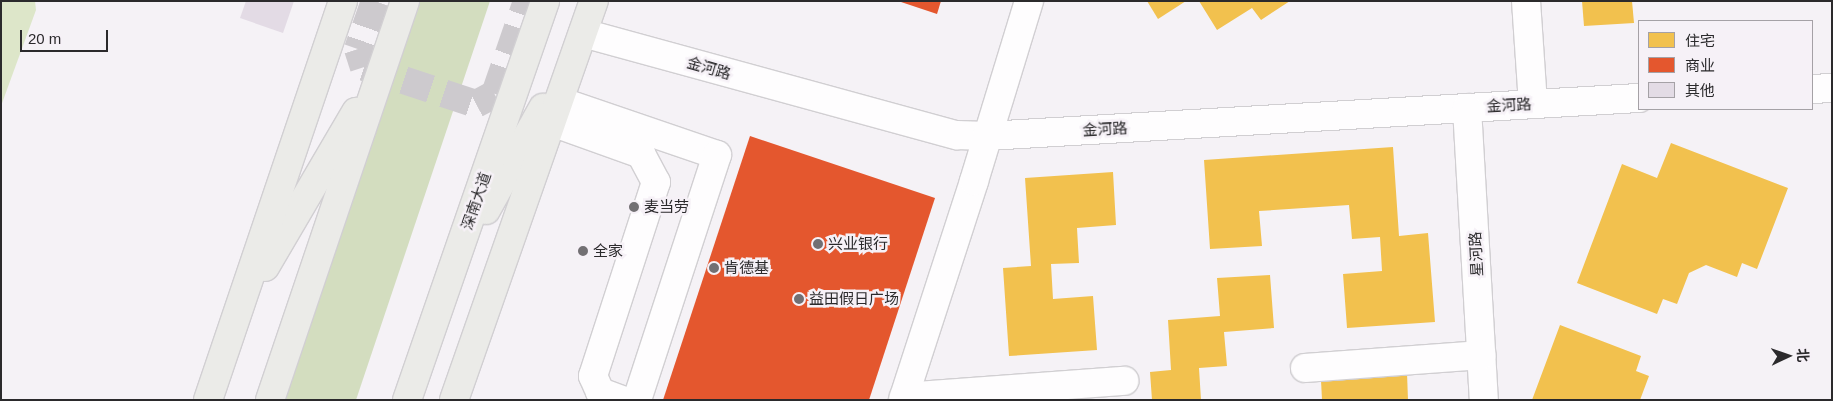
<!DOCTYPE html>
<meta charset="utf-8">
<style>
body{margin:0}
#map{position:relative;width:1833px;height:401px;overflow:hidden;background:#f5f2f6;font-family:Arial,"Noto Sans SC",sans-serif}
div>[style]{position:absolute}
.green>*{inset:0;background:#dde6c9}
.forest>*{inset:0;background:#d3ddbf}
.homes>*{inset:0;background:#f2c14e}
.shops>*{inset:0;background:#e4572e}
.building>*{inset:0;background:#e3dbe5}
.minor-tunnel>*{height:28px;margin-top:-14px;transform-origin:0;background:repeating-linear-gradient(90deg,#cdcace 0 28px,transparent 0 42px)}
.roads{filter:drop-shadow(1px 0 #d1cfd2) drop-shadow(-1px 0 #d1cfd2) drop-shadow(0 1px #d1cfd2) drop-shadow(0 -1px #d1cfd2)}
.minor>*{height:28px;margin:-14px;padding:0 14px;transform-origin:14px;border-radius:14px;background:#fefdfe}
.major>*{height:28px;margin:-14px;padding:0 14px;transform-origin:14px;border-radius:14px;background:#ebebe8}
.dots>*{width:14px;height:14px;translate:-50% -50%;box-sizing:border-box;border:2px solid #f6f1f7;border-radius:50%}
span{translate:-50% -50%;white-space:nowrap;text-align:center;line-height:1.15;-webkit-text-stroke:5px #f6f1f7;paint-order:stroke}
.street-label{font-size:15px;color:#2b2a2c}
.poi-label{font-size:15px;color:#2b2a2c}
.left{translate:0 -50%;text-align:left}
.frame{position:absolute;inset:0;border:2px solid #2b2a2c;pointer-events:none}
.legend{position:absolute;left:1638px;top:20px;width:175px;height:90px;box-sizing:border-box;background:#f6f1f7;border:1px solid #a5a1a6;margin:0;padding:6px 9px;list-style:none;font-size:15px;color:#2b2a2c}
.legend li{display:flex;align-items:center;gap:10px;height:25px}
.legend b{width:25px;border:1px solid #a5a1a6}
.north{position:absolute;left:1763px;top:331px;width:50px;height:50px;-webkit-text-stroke:4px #f6f1f7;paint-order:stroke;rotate:87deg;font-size:14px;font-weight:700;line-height:20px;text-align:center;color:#2b2a2c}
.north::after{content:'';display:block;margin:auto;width:18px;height:22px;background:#2b2a2c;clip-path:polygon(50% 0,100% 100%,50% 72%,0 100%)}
.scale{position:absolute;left:20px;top:30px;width:88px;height:22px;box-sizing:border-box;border:2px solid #2b2a2c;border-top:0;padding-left:6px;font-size:15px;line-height:18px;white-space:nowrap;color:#2b2a2c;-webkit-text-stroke:4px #f6f1f7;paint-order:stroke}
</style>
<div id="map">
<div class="green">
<div style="clip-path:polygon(1px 1px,35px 1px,36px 10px,1px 106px)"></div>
</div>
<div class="forest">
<div style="clip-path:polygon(418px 1px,490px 1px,356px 400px,284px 400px)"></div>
</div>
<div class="homes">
<div style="clip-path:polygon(1147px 1px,1186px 1px,1158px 19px)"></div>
<div style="clip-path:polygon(1199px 1px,1290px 1px,1261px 20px,1252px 8px,1217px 30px)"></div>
<div style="clip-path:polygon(1582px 1px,1632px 1px,1634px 23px,1584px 26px)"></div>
<div style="clip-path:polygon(1671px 143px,1788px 188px,1757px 269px,1742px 263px,1737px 277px,1706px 265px,1689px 273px,1677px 304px,1663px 299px,1657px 314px,1577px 283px,1622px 164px,1657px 178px)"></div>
<div style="clip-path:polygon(1393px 147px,1399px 236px,1428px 233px,1435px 322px,1347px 328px,1343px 274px,1382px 271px,1380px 237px,1352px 239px,1349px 205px,1259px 211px,1262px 246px,1210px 249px,1204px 160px)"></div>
<div style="clip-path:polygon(1113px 172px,1116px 225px,1077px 228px,1079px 263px,1051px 264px,1053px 299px,1093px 296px,1097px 350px,1009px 356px,1003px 268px,1031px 266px,1025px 178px)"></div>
<div style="clip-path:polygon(1270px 275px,1274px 328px,1224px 332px,1227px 366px,1199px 368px,1201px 400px,1152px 400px,1150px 372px,1171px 370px,1168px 320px,1220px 316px,1217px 278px)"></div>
<div style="clip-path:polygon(1560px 325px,1641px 356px,1636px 371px,1649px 376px,1640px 400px,1532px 400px)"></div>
<div style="clip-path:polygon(1407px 373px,1408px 400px,1322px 400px,1321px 380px)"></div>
</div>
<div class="shops">
<div style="clip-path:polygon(898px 1px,941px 1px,937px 14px)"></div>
<div style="clip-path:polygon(750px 136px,935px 198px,869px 400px,663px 400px)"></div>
</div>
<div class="building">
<div style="clip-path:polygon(246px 1px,294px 1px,283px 33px,240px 18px)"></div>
</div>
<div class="minor-tunnel">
<div style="left:375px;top:1px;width:51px;rotate:109.5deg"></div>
<div style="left:358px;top:49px;width:19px;rotate:72deg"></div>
<div style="left:364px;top:67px;width:118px;rotate:18.3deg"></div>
<div style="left:476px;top:104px;width:21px;rotate:-28deg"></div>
<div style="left:495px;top:94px;width:98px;rotate:-71deg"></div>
</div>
<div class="roads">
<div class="minor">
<div style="left:1526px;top:1px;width:103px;rotate:86.1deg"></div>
<div style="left:583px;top:33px;width:388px;rotate:15.3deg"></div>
<div style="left:957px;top:135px;width:30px;rotate:2deg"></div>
<div style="left:987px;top:136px;width:653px;rotate:-3.34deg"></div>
<div style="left:1812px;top:89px;width:20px;rotate:-3deg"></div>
<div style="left:559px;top:101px;width:167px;rotate:18.9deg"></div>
<div style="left:717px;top:155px;width:258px;rotate:108.1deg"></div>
<div style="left:1467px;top:108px;width:292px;rotate:86.7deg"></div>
<div style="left:552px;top:122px;width:95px;rotate:19.8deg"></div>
<div style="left:641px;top:154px;width:32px;rotate:62deg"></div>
<div style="left:656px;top:182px;width:204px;rotate:108deg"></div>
<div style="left:593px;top:376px;width:17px;rotate:66deg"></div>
<div style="left:600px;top:392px;width:23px;rotate:20deg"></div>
<div style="left:1305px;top:368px;width:177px;rotate:-4.2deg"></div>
<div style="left:904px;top:397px;width:221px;rotate:-4.2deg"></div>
<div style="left:903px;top:400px;width:230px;rotate:-72deg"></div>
<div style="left:974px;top:181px;width:188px;rotate:-73deg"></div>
</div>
<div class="major">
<div style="left:486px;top:210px;width:117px;rotate:-60.8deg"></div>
<div style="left:265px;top:267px;width:180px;rotate:-59.6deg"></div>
<div style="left:208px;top:400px;width:421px;rotate:-71.3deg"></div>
<div style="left:270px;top:400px;width:421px;rotate:-71.3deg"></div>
<div style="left:407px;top:400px;width:422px;rotate:-70.9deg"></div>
<div style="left:454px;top:400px;width:423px;rotate:-70.7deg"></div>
</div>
</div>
<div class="dots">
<div style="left:634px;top:207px;background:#727073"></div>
<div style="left:818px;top:244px;background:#727073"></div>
<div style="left:583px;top:251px;background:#727073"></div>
<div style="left:714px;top:268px;background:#727073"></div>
<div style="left:799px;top:299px;background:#727073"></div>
</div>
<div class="street-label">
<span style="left:709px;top:68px;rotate:16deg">金河路</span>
<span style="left:1509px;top:105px;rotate:-3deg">金河路</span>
<span style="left:1105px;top:129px;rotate:-3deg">金河路</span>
<span style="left:476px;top:201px;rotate:-71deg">深南大道</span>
<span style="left:1476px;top:254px;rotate:-93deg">星河路</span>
</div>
<div class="poi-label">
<span class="left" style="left:644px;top:207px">麦当劳</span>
<span class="left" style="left:828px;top:244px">兴业银行</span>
<span class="left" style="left:593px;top:251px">全家</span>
<span class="left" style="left:724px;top:268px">肯德基</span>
<span class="left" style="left:809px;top:299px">益田假日广场</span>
</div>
<div class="frame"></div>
<ul class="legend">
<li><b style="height:14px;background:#f2c14e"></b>住宅</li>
<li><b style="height:14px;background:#e4572e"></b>商业</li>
<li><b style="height:14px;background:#e3dbe5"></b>其他</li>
</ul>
<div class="north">北</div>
<div class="scale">20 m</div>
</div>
